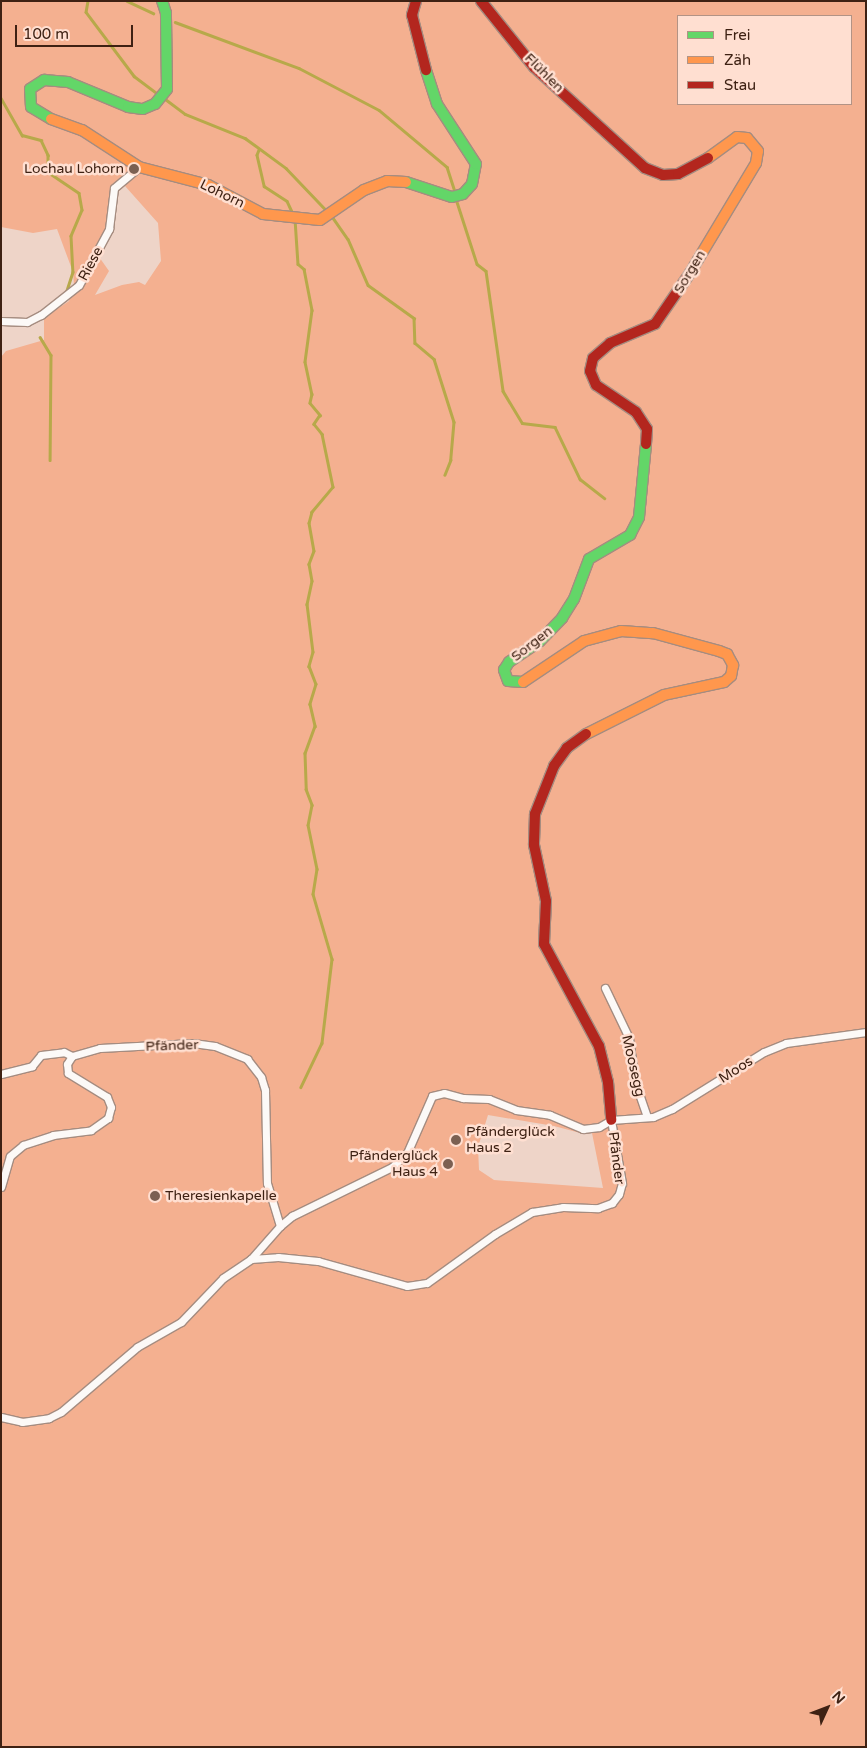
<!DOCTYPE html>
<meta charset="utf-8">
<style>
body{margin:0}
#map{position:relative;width:867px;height:1748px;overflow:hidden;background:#eed4c8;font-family:"Varela Round",sans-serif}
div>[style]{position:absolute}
.green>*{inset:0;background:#f4b090}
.stream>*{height:2.5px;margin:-1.25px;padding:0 1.25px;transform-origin:1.25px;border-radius:1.25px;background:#b7a94a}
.roads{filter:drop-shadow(1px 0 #a58c80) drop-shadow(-1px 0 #a58c80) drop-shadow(0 1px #a58c80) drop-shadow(0 -1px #a58c80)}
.street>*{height:7px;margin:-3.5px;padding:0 3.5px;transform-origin:3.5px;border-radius:3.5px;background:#fcf9f7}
.fast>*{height:10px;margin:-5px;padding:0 5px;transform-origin:5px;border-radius:5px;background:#63d668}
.slow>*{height:10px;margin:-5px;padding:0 5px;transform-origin:5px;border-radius:5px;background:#ff974d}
.jam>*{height:10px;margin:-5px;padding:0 5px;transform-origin:5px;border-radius:5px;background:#b3261e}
.dots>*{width:14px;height:14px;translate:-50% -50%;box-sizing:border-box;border:2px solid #ffdfd1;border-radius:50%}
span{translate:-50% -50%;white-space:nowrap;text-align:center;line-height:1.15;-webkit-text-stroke:5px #ffdfd1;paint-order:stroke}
.street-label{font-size:14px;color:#3e2113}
.poi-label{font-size:14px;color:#3e2113}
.right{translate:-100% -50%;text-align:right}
.left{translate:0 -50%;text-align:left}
.frame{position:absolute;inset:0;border:2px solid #3e2113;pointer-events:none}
.legend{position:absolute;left:677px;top:15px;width:175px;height:90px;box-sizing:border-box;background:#ffdfd1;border:1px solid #b29385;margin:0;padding:6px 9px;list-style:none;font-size:15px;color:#3e2113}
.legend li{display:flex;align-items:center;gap:10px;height:25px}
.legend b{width:25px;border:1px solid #b29385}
.north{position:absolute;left:802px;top:1683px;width:50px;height:50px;-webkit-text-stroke:4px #ffdfd1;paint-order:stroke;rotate:47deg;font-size:14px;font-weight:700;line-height:20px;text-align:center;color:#3e2113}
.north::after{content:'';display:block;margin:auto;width:18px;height:22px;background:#3e2113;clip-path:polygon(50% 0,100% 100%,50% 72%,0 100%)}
.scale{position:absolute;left:15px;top:25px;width:118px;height:22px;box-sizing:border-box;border:2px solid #3e2113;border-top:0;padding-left:6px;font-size:15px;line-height:18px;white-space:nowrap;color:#3e2113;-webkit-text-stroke:4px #ffdfd1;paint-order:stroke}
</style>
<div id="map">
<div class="green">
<div style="clip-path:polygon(evenodd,1px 1px,866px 1px,866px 1747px,1px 1747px,1px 357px,6px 351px,44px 340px,44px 318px,69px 301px,74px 285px,73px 272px,57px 229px,33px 233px,1px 227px,1px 1px,678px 16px,851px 16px,851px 104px,678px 104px,678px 16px,1px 1px,129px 181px,125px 186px,158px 223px,161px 261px,145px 285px,139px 282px,122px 285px,95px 295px,109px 271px,97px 254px,117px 192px,129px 181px,1px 1px,488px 1115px,554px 1126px,584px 1134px,592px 1133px,603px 1188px,494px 1180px,479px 1170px,478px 1147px,488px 1115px)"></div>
</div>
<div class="stream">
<div style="left:88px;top:1px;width:11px;rotate:100deg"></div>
<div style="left:86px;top:12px;width:80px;rotate:53.1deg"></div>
<div style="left:134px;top:76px;width:31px;rotate:37deg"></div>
<div style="left:127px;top:1px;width:29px;rotate:25deg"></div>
<div style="left:175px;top:22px;width:132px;rotate:20.4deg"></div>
<div style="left:299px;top:68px;width:90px;rotate:27.7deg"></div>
<div style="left:379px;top:110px;width:89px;rotate:40deg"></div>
<div style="left:447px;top:167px;width:23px;rotate:72deg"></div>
<div style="left:1px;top:98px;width:43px;rotate:60.4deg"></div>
<div style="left:22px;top:135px;width:20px;rotate:15deg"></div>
<div style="left:41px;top:140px;width:17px;rotate:65deg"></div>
<div style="left:48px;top:155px;width:17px;rotate:90deg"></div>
<div style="left:48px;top:172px;width:37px;rotate:34deg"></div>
<div style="left:79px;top:193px;width:17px;rotate:80deg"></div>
<div style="left:82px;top:210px;width:28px;rotate:113deg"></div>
<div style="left:71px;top:236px;width:36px;rotate:87deg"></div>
<div style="left:73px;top:272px;width:20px;rotate:108deg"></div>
<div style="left:164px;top:98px;width:26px;rotate:37deg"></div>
<div style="left:185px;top:114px;width:65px;rotate:21.8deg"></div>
<div style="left:245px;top:138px;width:51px;rotate:36.2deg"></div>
<div style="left:286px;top:168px;width:59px;rotate:46.4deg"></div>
<div style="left:259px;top:150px;width:5px;rotate:112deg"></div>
<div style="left:257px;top:155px;width:32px;rotate:77deg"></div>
<div style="left:264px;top:186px;width:27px;rotate:33deg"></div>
<div style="left:287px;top:201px;width:14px;rotate:65deg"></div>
<div style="left:457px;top:202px;width:65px;rotate:72.1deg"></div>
<div style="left:477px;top:264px;width:11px;rotate:38deg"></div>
<div style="left:486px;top:271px;width:121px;rotate:81.9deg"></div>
<div style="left:503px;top:391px;width:37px;rotate:59deg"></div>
<div style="left:522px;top:423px;width:33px;rotate:7deg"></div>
<div style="left:555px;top:427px;width:58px;rotate:64.3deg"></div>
<div style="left:580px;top:479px;width:31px;rotate:38deg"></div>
<div style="left:331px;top:215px;width:29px;rotate:55deg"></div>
<div style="left:348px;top:239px;width:50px;rotate:66.5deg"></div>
<div style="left:368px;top:285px;width:57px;rotate:35.7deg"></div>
<div style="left:414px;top:318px;width:25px;rotate:88deg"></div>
<div style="left:415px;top:343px;width:25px;rotate:40deg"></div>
<div style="left:434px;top:359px;width:66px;rotate:72.4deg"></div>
<div style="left:454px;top:422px;width:38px;rotate:95deg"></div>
<div style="left:451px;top:460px;width:16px;rotate:112deg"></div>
<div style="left:295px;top:219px;width:45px;rotate:86.2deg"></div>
<div style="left:298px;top:264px;width:8px;rotate:40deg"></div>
<div style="left:304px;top:269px;width:42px;rotate:79deg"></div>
<div style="left:312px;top:310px;width:52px;rotate:97.7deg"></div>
<div style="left:305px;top:362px;width:33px;rotate:78deg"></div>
<div style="left:312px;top:394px;width:9px;rotate:103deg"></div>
<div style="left:310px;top:403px;width:16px;rotate:50deg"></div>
<div style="left:320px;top:415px;width:11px;rotate:124deg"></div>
<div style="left:314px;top:424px;width:13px;rotate:51deg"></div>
<div style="left:322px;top:434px;width:54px;rotate:78.3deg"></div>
<div style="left:333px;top:487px;width:33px;rotate:130deg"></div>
<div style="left:312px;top:512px;width:11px;rotate:105deg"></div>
<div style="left:309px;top:523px;width:28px;rotate:80deg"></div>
<div style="left:314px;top:551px;width:14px;rotate:111deg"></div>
<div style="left:309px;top:564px;width:17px;rotate:80deg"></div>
<div style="left:312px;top:581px;width:24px;rotate:102deg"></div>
<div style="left:307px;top:604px;width:48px;rotate:82.9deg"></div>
<div style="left:313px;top:652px;width:15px;rotate:106deg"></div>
<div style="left:309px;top:666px;width:19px;rotate:69deg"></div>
<div style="left:316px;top:684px;width:21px;rotate:107deg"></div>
<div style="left:310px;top:704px;width:23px;rotate:77deg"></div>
<div style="left:315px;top:726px;width:29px;rotate:110deg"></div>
<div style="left:305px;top:753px;width:36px;rotate:88deg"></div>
<div style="left:306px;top:789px;width:17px;rotate:69deg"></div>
<div style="left:312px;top:805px;width:20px;rotate:101deg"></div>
<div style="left:308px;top:825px;width:45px;rotate:78.4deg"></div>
<div style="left:317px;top:869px;width:25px;rotate:99deg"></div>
<div style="left:313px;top:894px;width:68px;rotate:73.7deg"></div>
<div style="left:332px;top:959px;width:85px;rotate:96.8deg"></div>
<div style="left:322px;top:1043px;width:49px;rotate:115.5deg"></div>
<div style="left:40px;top:337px;width:21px;rotate:59deg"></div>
<div style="left:51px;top:355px;width:105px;rotate:90.5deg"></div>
</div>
<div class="roads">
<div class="street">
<div style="left:1px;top:321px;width:26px;rotate:2deg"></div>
<div style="left:27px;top:322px;width:16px;rotate:-27deg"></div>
<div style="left:41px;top:315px;width:48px;rotate:-38.3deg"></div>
<div style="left:79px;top:285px;width:64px;rotate:-61.8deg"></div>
<div style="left:109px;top:229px;width:41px;rotate:-83deg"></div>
<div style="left:114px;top:188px;width:33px;rotate:-40deg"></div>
<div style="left:605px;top:988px;width:55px;rotate:64.4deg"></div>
<div style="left:629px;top:1038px;width:44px;rotate:82.2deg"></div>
<div style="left:635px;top:1082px;width:37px;rotate:71deg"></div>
<div style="left:1px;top:1074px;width:32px;rotate:-14deg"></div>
<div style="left:32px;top:1066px;width:14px;rotate:-51deg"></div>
<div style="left:41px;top:1055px;width:23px;rotate:-7deg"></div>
<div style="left:64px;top:1052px;width:9px;rotate:27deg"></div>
<div style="left:611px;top:1120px;width:42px;rotate:-4.1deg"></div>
<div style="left:653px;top:1117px;width:21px;rotate:-23deg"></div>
<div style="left:672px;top:1109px;width:108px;rotate:-31.8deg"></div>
<div style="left:764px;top:1052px;width:24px;rotate:-22deg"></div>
<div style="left:786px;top:1043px;width:81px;rotate:-7.8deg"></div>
<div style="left:1px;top:1187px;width:32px;rotate:-74deg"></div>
<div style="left:10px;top:1156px;width:17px;rotate:-40deg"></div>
<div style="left:23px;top:1145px;width:32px;rotate:-18deg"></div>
<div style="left:53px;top:1135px;width:38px;rotate:-7deg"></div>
<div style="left:91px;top:1130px;width:21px;rotate:-35deg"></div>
<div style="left:108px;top:1118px;width:11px;rotate:-75deg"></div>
<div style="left:111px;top:1107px;width:11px;rotate:-112deg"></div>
<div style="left:107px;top:1097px;width:46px;rotate:-148.4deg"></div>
<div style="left:68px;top:1073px;width:9px;rotate:-96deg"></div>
<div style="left:67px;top:1064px;width:9px;rotate:-58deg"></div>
<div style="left:72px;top:1056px;width:29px;rotate:-16deg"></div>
<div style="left:100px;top:1048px;width:93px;rotate:-3.1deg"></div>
<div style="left:193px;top:1043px;width:22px;rotate:8deg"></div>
<div style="left:215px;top:1046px;width:35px;rotate:22deg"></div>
<div style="left:247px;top:1059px;width:23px;rotate:52deg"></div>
<div style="left:261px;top:1077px;width:14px;rotate:73deg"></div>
<div style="left:265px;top:1090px;width:93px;rotate:88.8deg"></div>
<div style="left:267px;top:1183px;width:45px;rotate:73.2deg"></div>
<div style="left:251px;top:1259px;width:27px;rotate:-4deg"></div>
<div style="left:278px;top:1257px;width:40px;rotate:5.7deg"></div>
<div style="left:318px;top:1261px;width:92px;rotate:15.7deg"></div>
<div style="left:407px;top:1286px;width:20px;rotate:-9deg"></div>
<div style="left:427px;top:1283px;width:84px;rotate:-35.8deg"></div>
<div style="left:495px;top:1234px;width:43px;rotate:-30.7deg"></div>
<div style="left:532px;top:1212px;width:31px;rotate:-9deg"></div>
<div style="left:563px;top:1207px;width:35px;rotate:2deg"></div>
<div style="left:598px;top:1208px;width:15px;rotate:-20deg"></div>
<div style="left:612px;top:1203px;width:11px;rotate:-52deg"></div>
<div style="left:619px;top:1194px;width:11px;rotate:-75deg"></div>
<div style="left:622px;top:1183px;width:64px;rotate:-99.9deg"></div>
<div style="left:1px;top:1417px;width:22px;rotate:13deg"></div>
<div style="left:22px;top:1422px;width:27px;rotate:-8deg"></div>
<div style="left:49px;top:1418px;width:13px;rotate:-27deg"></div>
<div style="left:61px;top:1412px;width:100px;rotate:-40.5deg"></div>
<div style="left:137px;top:1347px;width:51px;rotate:-29.6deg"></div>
<div style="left:181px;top:1322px;width:61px;rotate:-46.3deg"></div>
<div style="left:223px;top:1278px;width:34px;rotate:-34deg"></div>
<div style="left:251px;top:1259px;width:44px;rotate:-48.7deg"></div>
<div style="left:280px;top:1226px;width:16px;rotate:-40deg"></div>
<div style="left:292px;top:1216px;width:111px;rotate:-26.1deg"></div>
<div style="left:392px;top:1167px;width:21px;rotate:-43deg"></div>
<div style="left:407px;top:1153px;width:62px;rotate:-66.3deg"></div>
<div style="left:432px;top:1096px;width:12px;rotate:-14deg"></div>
<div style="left:444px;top:1093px;width:20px;rotate:15deg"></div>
<div style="left:463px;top:1098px;width:26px;rotate:2deg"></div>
<div style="left:489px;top:1099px;width:29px;rotate:22deg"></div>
<div style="left:516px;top:1110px;width:34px;rotate:8deg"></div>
<div style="left:550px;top:1115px;width:36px;rotate:23deg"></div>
<div style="left:583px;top:1129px;width:16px;rotate:-7deg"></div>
<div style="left:599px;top:1127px;width:14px;rotate:-30deg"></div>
</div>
<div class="fast">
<div style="left:51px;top:119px;width:23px;rotate:-149deg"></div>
<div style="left:31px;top:107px;width:18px;rotate:-93deg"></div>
<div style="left:30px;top:89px;width:17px;rotate:-33deg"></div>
<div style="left:44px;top:80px;width:24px;rotate:5deg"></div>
<div style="left:68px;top:82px;width:65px;rotate:22.6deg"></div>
<div style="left:128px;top:107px;width:15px;rotate:8deg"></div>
<div style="left:143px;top:109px;width:13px;rotate:-23deg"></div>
<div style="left:155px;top:104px;width:19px;rotate:-51deg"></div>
<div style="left:167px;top:89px;width:76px;rotate:-90.8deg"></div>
<div style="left:166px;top:13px;width:13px;rotate:-108deg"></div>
<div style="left:406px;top:182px;width:48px;rotate:18.1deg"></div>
<div style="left:452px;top:197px;width:11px;rotate:-15deg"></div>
<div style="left:463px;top:194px;width:13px;rotate:-48deg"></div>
<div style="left:472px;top:184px;width:20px;rotate:-79deg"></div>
<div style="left:476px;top:164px;width:72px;rotate:-123deg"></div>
<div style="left:437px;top:104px;width:36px;rotate:-108deg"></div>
<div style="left:523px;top:682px;width:15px;rotate:-176deg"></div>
<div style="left:508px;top:681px;width:12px;rotate:-110deg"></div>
<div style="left:504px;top:670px;width:9px;rotate:-58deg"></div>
<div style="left:509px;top:662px;width:37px;rotate:-34deg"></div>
<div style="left:540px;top:641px;width:32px;rotate:-46deg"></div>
<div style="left:562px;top:618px;width:22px;rotate:-58deg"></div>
<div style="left:574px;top:599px;width:43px;rotate:-69.4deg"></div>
<div style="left:589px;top:559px;width:48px;rotate:-30.3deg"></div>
<div style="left:630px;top:535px;width:20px;rotate:-63deg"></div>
<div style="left:639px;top:517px;width:73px;rotate:-84.5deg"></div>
</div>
<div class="slow">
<div style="left:51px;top:119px;width:33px;rotate:20deg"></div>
<div style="left:82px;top:130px;width:68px;rotate:33deg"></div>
<div style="left:139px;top:167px;width:71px;rotate:14.6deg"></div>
<div style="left:208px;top:185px;width:62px;rotate:27.8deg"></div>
<div style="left:263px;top:214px;width:57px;rotate:6deg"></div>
<div style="left:320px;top:220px;width:53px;rotate:-34.3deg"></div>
<div style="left:364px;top:190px;width:25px;rotate:-21deg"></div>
<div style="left:387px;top:181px;width:19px;rotate:3deg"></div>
<div style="left:690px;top:273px;width:128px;rotate:-59deg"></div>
<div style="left:756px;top:163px;width:12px;rotate:-81deg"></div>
<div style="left:758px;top:151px;width:17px;rotate:-130deg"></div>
<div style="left:747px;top:138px;width:10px;rotate:-174deg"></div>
<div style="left:737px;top:137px;width:36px;rotate:144deg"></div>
<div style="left:523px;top:682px;width:73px;rotate:-33.9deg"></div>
<div style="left:584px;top:641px;width:38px;rotate:-15deg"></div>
<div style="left:621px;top:631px;width:32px;rotate:4deg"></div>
<div style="left:653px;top:633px;width:68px;rotate:15.3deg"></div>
<div style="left:719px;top:651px;width:9px;rotate:21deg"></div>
<div style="left:727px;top:654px;width:13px;rotate:61deg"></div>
<div style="left:733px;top:665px;width:11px;rotate:100deg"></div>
<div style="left:731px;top:676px;width:9px;rotate:139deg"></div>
<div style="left:724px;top:682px;width:61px;rotate:167.8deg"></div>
<div style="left:664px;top:695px;width:87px;rotate:153.4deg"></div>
</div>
<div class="jam">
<div style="left:416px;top:1px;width:15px;rotate:106deg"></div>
<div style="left:412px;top:15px;width:57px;rotate:75.7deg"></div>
<div style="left:481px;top:1px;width:85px;rotate:51.2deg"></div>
<div style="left:534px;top:67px;width:150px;rotate:42.3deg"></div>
<div style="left:645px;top:168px;width:19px;rotate:21deg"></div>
<div style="left:663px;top:175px;width:15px;rotate:-4deg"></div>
<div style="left:678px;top:174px;width:34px;rotate:-28deg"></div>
<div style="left:646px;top:444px;width:15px;rotate:-86deg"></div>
<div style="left:647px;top:429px;width:20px;rotate:-123deg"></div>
<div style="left:636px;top:412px;width:48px;rotate:-146deg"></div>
<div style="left:596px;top:385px;width:15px;rotate:-113deg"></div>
<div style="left:590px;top:371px;width:13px;rotate:-77deg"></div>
<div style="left:593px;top:358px;width:23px;rotate:-41deg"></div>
<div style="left:610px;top:343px;width:49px;rotate:-22.9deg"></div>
<div style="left:655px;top:324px;width:62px;rotate:-55.5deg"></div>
<div style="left:586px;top:734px;width:24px;rotate:144deg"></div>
<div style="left:567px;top:748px;width:22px;rotate:126deg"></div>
<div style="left:554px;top:766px;width:52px;rotate:111.6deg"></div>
<div style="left:535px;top:814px;width:31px;rotate:92deg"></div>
<div style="left:534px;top:845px;width:57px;rotate:77.9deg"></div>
<div style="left:546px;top:901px;width:43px;rotate:92.7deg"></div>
<div style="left:544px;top:944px;width:116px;rotate:61.7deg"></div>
<div style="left:599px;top:1046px;width:37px;rotate:76deg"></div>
<div style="left:608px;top:1082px;width:38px;rotate:85deg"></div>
</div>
</div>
<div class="dots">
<div style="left:134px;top:169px;background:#7c6052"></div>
<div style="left:456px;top:1140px;background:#7c6052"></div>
<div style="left:448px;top:1164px;background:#7c6052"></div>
<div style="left:155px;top:1196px;background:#7c6052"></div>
</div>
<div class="street-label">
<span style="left:544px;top:73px;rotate:45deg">Flühlen</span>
<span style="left:222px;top:194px;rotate:26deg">Lohorn</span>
<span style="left:91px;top:264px;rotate:-62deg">Riese</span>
<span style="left:690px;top:272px;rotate:-59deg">Sorgen</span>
<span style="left:532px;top:644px;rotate:-38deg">Sorgen</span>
<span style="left:172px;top:1046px;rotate:-2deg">Pfänder</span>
<span style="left:633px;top:1066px;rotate:77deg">Moosegg</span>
<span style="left:736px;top:1070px;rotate:-33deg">Moos</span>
<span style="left:616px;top:1158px;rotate:83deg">Pfänder</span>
</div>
<div class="poi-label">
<span class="right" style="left:124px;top:169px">Lochau Lohorn</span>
<span class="left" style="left:466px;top:1140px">Pfänderglück<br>Haus 2</span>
<span class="right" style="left:438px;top:1164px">Pfänderglück<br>Haus 4</span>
<span class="left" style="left:165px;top:1196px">Theresienkapelle</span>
</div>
<div class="frame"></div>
<ul class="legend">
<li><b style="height:6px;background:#63d668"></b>Frei</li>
<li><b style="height:6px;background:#ff974d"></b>Zäh</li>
<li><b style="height:6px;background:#b3261e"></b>Stau</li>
</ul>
<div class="north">N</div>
<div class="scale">100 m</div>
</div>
